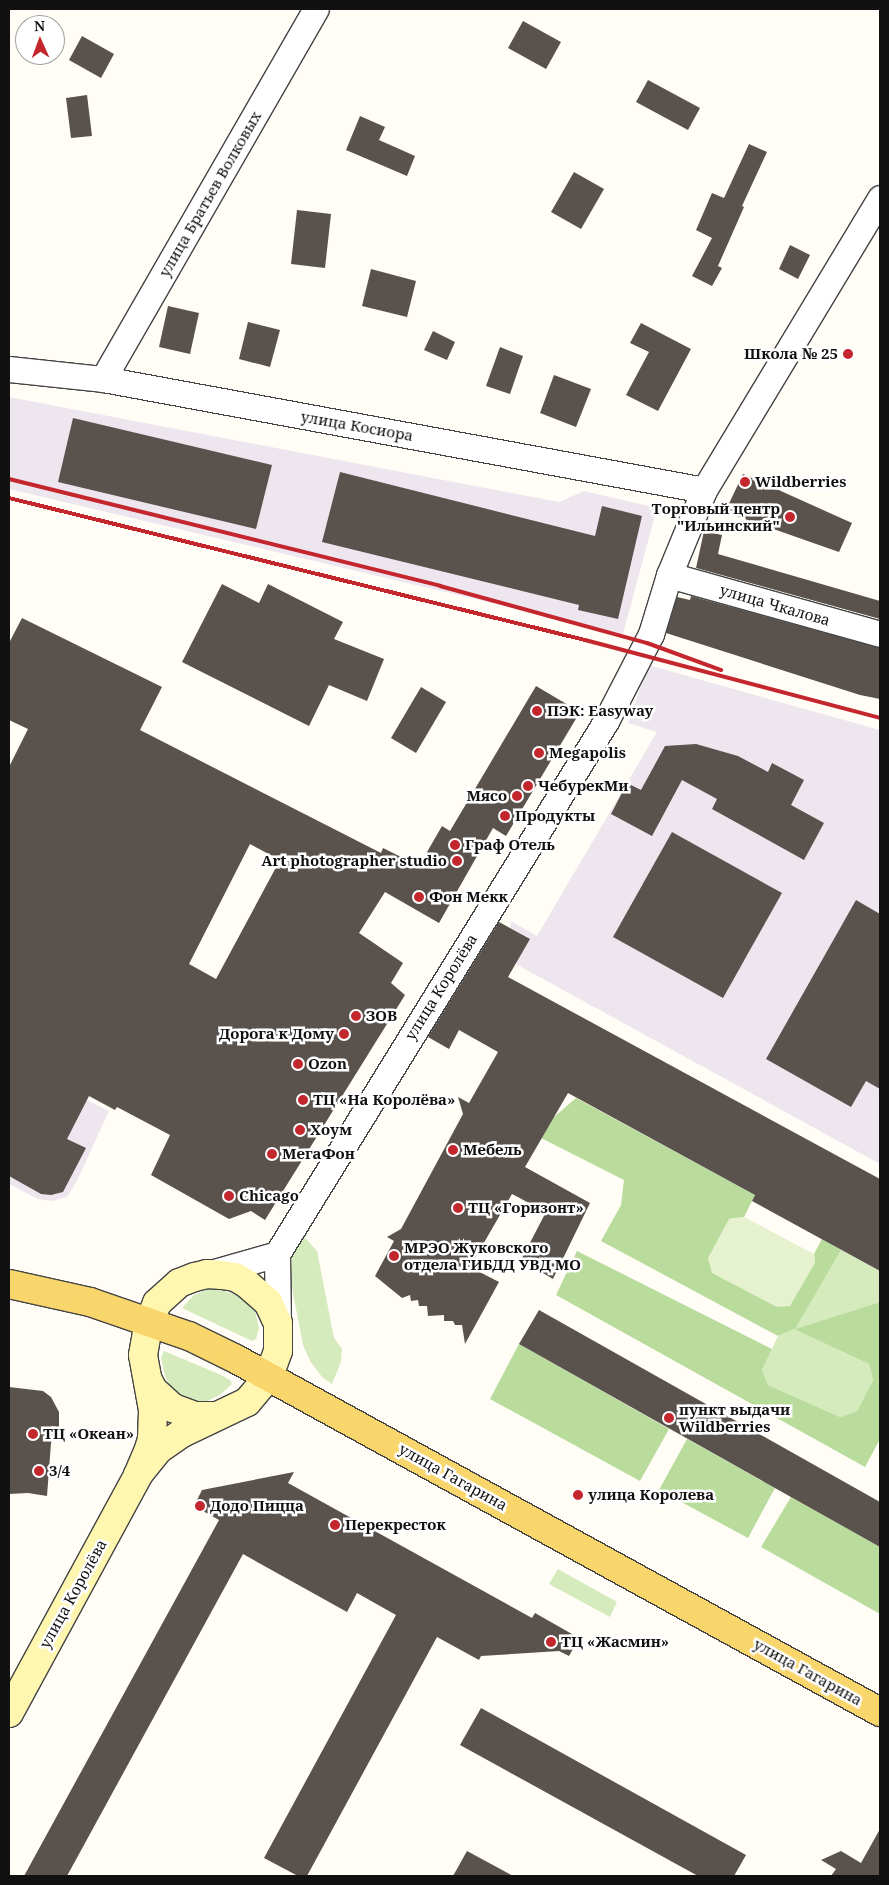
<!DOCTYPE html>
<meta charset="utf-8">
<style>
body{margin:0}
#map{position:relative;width:889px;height:1885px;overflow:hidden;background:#fffdf5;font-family:"Noto Serif",serif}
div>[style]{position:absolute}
.industrial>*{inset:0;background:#eee6ef}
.green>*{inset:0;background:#d5ebbd}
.forest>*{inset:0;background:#b9dc9c}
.pitch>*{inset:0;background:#e6f2cf}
.building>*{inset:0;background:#5a524d}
.roads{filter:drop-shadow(1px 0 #444) drop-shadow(-1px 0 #444) drop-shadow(0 1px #444) drop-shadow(0 -1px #444)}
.street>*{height:25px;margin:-12.5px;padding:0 12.5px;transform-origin:12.5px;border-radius:12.5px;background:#fff}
.secondary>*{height:28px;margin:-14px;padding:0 14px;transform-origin:14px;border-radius:14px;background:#fff6b0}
.primary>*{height:28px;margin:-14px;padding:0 14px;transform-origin:14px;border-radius:14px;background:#f9d66b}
.rail>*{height:4px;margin:-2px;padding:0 2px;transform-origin:2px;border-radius:2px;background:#c4262e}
.dots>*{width:14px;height:14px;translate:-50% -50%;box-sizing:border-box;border:2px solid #fff;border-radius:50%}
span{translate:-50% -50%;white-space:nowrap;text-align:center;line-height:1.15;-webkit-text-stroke:5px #fff;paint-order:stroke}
.street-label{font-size:15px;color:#111}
.poi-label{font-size:15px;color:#111;font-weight:700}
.right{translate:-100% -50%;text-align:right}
.left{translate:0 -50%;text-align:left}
.frame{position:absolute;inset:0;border:10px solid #111;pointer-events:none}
.north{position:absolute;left:15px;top:15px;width:50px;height:50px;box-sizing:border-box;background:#fff;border:1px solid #a0a0a0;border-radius:50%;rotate:358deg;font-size:14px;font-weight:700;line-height:20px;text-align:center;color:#111}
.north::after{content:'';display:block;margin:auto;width:18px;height:22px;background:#c4262e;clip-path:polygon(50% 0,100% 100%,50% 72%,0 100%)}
</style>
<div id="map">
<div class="industrial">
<div style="clip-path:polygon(9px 397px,559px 502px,584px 491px,657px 508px,623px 634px,9px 489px)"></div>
<div style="clip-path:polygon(648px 665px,880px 730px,880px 1164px,505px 958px,511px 921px,537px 936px,657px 732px,628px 723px)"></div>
<div style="clip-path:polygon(9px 1061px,109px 1111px,77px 1181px,67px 1197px,52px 1201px,38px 1199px,9px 1184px)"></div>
</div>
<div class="green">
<div style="clip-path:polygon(300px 1232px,317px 1251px,334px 1338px,342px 1349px,341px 1362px,332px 1384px,322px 1377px,310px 1361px,303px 1345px,288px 1267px,288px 1253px)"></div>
<div style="clip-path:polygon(841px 1250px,880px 1271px,880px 1302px,795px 1329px,869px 1364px,873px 1380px,857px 1411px,840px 1417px,768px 1385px,762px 1370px,778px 1336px,794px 1329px)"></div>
<div style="clip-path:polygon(206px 1290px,221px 1290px,243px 1297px,255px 1311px,259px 1328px,256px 1339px,252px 1341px,182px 1308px,194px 1295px)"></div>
<div style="clip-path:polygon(164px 1351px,221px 1375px,230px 1380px,232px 1384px,220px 1395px,207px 1401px,195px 1401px,182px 1398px,172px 1390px,165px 1376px,161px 1358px)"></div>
<div style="clip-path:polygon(558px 1569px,617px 1602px,610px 1617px,549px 1584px)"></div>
</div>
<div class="forest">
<div style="clip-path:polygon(576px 1098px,755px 1195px,744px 1217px,729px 1219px,815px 1263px,814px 1254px,822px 1239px,841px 1250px,795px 1329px,880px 1302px,880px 1439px,865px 1467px,556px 1295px,577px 1251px,772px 1349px,762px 1370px,768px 1385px,840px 1417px,857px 1411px,873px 1380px,869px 1364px,794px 1329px,778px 1336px,601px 1241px,621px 1205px,624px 1180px,541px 1138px,554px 1117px)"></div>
<div style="clip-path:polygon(519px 1344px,669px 1429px,640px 1481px,490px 1399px)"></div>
<div style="clip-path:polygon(687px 1439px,775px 1488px,748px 1538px,659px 1490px)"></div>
<div style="clip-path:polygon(791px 1497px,880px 1547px,880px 1614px,761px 1547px)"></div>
</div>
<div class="pitch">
<div style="clip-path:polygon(744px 1217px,814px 1254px,815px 1263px,790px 1306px,777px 1307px,712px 1273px,708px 1258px,729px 1219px)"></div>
</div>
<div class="building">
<div style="clip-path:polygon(523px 21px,561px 42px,546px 69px,508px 48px)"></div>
<div style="clip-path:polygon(82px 36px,114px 54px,101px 78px,69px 60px)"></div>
<div style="clip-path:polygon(648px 80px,700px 108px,688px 130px,636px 102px)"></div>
<div style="clip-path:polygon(87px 95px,92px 136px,71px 138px,66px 98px)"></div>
<div style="clip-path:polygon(360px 116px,385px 127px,379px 140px,415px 156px,407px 176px,346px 150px)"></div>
<div style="clip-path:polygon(749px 144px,767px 152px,742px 206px,744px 207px,718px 266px,722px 268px,712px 286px,692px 276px,712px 238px,696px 230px,712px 193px,724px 198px)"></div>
<div style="clip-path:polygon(574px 172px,604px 189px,581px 229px,551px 212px)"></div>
<div style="clip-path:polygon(297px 210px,331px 214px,325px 268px,291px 264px)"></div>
<div style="clip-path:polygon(790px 245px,810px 255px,798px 279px,779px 269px)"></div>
<div style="clip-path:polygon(371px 269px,416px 281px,407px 317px,362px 306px)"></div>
<div style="clip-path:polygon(168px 306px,199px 313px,190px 354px,159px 347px)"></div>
<div style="clip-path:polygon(248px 322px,280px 330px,270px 367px,239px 359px)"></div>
<div style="clip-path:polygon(641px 323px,691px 349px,658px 411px,626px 395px,649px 352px,630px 343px)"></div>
<div style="clip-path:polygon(433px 331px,455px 342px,447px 360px,424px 350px)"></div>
<div style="clip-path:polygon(500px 347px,523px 356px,510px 394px,486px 386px)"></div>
<div style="clip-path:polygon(554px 375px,591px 389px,576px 427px,540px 413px)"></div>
<div style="clip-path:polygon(73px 418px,272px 465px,256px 529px,58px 482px)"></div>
<div style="clip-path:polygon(340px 472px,595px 536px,602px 506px,642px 516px,618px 619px,578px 610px,579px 605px,322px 542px)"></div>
<div style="clip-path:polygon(743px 474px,852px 523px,839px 552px,725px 512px)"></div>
<div style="clip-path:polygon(704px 531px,722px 535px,718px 554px,880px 601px,880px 619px,696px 568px)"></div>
<div style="clip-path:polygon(222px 584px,259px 603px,268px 584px,343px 622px,334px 639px,384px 659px,367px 701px,329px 685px,309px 726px,182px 662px)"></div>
<div style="clip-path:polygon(691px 596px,880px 648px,880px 699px,860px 695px,666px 633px,677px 597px,690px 600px)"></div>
<div style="clip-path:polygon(evenodd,22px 618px,162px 687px,140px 730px,381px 853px,383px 848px,419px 866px,442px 826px,450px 831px,536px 686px,580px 712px,506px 836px,493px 828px,439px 923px,385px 892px,359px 933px,403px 963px,391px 983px,405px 995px,265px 1220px,251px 1211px,229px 1219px,151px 1175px,170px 1135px,117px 1107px,115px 1110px,89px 1096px,67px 1139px,86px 1148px,63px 1192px,51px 1195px,41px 1194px,9px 1176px,9px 767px,28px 729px,9px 720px,9px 643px,22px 618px,250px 844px,280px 860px,216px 979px,189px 964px,250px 844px)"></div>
<div style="clip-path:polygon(421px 687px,446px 702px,416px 753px,391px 738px)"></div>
<div style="clip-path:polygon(696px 744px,738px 756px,768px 772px,772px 763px,804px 780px,791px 805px,824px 823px,804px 860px,712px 809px,717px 799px,682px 780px,652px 836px,611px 814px,627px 783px,641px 790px,665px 746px)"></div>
<div style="clip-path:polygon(672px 832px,782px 893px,723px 998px,613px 937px)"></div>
<div style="clip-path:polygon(856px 900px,880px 914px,880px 1089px,866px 1081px,851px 1107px,766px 1059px)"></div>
<div style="clip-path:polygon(499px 922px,530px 939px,508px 977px,880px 1179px,880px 1271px,752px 1201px,755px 1195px,568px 1093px,525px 1167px,590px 1203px,553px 1279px,521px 1260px,546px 1212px,512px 1194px,470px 1267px,499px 1282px,465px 1344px,462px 1325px,455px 1325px,453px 1321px,444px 1321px,444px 1315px,428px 1316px,427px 1306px,419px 1306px,418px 1300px,411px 1301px,410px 1295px,402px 1298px,375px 1276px,394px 1241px,387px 1237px,401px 1229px,463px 1114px,458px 1097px,469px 1103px,498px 1052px,459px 1030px,449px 1049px,428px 1037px)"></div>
<div style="clip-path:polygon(539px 1310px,880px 1502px,880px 1547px,519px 1344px)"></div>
<div style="clip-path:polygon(9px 1387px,43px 1391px,51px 1397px,59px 1412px,59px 1430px,51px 1443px,47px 1496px,28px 1493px,9px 1494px)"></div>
<div style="clip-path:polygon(294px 1472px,288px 1483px,532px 1618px,535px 1613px,579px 1638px,569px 1656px,559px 1651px,481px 1656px,479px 1660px,437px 1637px,307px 1876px,298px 1876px,264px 1858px,396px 1615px,357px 1593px,347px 1612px,243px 1554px,67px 1876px,24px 1876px,219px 1520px,194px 1506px,202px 1490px)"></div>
<div style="clip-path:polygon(481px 1708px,746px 1855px,734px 1876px,698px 1876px,460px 1745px)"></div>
<div style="clip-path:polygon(880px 1829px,880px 1876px,831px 1876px,836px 1869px,821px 1860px,841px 1851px,861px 1863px)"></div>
<div style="clip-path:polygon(467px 1851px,513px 1876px,453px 1876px)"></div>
</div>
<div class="roads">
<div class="street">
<div style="left:9px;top:369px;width:95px;rotate:6.1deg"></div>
<div style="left:103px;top:379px;width:611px;rotate:10.46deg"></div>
<div style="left:103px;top:379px;width:427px;rotate:-60.1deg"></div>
<div style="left:669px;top:575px;width:219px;rotate:15.6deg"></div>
<div style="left:277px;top:1254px;width:626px;rotate:-58.31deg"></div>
<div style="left:606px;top:721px;width:98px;rotate:-62.7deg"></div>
<div style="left:651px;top:634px;width:62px;rotate:-73deg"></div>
<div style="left:669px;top:575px;width:92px;rotate:-67.6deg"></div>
<div style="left:704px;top:490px;width:341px;rotate:-58.9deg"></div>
<div style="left:277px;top:1254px;width:69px;rotate:89.2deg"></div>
<div style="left:207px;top:1274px;width:73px;rotate:-15.9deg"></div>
</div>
<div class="secondary">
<div style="left:148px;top:1380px;width:11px;rotate:63deg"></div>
<div style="left:153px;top:1390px;width:27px;rotate:42deg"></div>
<div style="left:173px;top:1408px;width:23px;rotate:20deg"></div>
<div style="left:195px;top:1416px;width:22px"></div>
<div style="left:9px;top:1713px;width:271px;rotate:-61.5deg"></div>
<div style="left:138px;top:1475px;width:25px;rotate:-67deg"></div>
<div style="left:148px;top:1452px;width:14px;rotate:-73deg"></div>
<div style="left:152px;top:1439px;width:29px;rotate:-88deg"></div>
<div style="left:153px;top:1410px;width:56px;rotate:-100.3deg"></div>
<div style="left:143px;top:1355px;width:34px;rotate:-80deg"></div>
<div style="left:149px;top:1322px;width:21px;rotate:-67deg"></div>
<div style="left:157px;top:1303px;width:30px;rotate:-42deg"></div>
<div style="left:179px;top:1283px;width:17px;rotate:-21deg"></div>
<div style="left:195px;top:1277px;width:12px;rotate:-14deg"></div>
<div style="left:207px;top:1274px;width:15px;rotate:4deg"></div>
<div style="left:222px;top:1275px;width:13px;rotate:9deg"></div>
<div style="left:235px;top:1277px;width:14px;rotate:30deg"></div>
<div style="left:247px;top:1284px;width:28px;rotate:41deg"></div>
<div style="left:268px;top:1302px;width:23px;rotate:65deg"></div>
<div style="left:278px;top:1323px;width:28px;rotate:90deg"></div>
<div style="left:278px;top:1351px;width:27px;rotate:110deg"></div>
<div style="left:269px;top:1376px;width:34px;rotate:130deg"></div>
<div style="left:247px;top:1402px;width:72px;rotate:154.5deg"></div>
<div style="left:182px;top:1433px;width:29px;rotate:145deg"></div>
<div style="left:158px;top:1450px;width:32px;rotate:129deg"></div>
</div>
<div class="primary">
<div style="left:9px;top:1284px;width:83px;rotate:12.5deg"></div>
<div style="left:90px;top:1302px;width:105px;rotate:19deg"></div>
<div style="left:189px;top:1336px;width:52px;rotate:26.1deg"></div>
<div style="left:236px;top:1359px;width:734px;rotate:28.73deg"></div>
</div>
</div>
<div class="rail">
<div style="left:9px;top:479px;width:444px;rotate:13.9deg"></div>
<div style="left:440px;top:586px;width:215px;rotate:15.4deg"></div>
<div style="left:647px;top:643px;width:79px;rotate:20deg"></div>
<div style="left:9px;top:498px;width:593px;rotate:13.85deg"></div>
<div style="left:585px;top:640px;width:305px;rotate:14.8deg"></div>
</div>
<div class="dots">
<div style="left:848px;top:354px;background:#c4262e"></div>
<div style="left:745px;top:482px;background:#c4262e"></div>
<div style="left:790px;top:517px;background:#c4262e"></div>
<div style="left:537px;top:711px;background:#c4262e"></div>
<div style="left:539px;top:753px;background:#c4262e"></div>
<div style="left:528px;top:786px;background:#c4262e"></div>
<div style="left:517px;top:796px;background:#c4262e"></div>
<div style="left:505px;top:816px;background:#c4262e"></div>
<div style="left:455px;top:845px;background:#c4262e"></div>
<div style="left:457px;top:861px;background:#c4262e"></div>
<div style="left:419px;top:897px;background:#c4262e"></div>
<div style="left:356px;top:1016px;background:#c4262e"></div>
<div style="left:344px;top:1034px;background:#c4262e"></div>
<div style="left:298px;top:1064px;background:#c4262e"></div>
<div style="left:303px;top:1100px;background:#c4262e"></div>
<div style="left:300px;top:1130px;background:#c4262e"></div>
<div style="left:453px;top:1150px;background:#c4262e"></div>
<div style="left:272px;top:1154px;background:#c4262e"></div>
<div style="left:229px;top:1196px;background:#c4262e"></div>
<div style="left:458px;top:1208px;background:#c4262e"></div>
<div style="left:394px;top:1256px;background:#c4262e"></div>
<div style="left:669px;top:1418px;background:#c4262e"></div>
<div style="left:33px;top:1434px;background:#c4262e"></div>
<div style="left:39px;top:1471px;background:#c4262e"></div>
<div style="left:578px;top:1495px;background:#c4262e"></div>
<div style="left:200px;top:1506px;background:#c4262e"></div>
<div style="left:335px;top:1525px;background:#c4262e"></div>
<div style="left:551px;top:1642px;background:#c4262e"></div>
</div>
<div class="street-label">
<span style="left:210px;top:194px;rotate:-60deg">улица Братьев Волковых</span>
<span style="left:357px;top:426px;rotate:10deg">улица Косиора</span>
<span style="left:775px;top:605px;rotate:16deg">улица Чкалова</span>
<span style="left:441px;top:987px;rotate:-58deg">улица Королёва</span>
<span style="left:453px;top:1477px;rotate:29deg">улица Гагарина</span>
<span style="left:73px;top:1594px;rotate:-61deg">улица Королёва</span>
<span style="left:808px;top:1672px;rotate:29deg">улица Гагарина</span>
</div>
<div class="poi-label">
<span class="right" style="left:838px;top:354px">Школа № 25</span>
<span class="left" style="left:755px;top:482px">Wildberries</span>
<span class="right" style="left:780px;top:517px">Торговый центр<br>"Ильинский"</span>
<span class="left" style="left:547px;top:711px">ПЭК: Easyway</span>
<span class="left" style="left:549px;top:753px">Megapolis</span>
<span class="left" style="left:538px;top:786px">ЧебурекМи</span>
<span class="right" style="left:507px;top:796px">Мясо</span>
<span class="left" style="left:515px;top:816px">Продукты</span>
<span class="left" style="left:465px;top:845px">Граф Отель</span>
<span class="right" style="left:447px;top:861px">Art photographer studio</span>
<span class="left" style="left:429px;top:897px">Фон Мекк</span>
<span class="left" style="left:366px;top:1016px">ЗОВ</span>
<span class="right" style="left:334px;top:1034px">Дорога к Дому</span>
<span class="left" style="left:308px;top:1064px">Ozon</span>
<span class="left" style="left:313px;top:1100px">ТЦ «На Королёва»</span>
<span class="left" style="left:310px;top:1130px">Хоум</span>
<span class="left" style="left:463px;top:1150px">Мебель</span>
<span class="left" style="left:282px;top:1154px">МегаФон</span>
<span class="left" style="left:239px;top:1196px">Chicago</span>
<span class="left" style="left:468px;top:1208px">ТЦ «Горизонт»</span>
<span class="left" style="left:404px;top:1256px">МРЭО Жуковского<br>отдела ГИБДД УВД МО</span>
<span class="left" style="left:679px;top:1418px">пункт выдачи<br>Wildberries</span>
<span class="left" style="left:43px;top:1434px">ТЦ «Океан»</span>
<span class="left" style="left:49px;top:1471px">3/4</span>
<span class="left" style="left:588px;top:1495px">улица Королева</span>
<span class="left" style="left:210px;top:1506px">Додо Пицца</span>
<span class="left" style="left:345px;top:1525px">Перекресток</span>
<span class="left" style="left:561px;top:1642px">ТЦ «Жасмин»</span>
</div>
<div class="frame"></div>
<div class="north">N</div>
</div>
